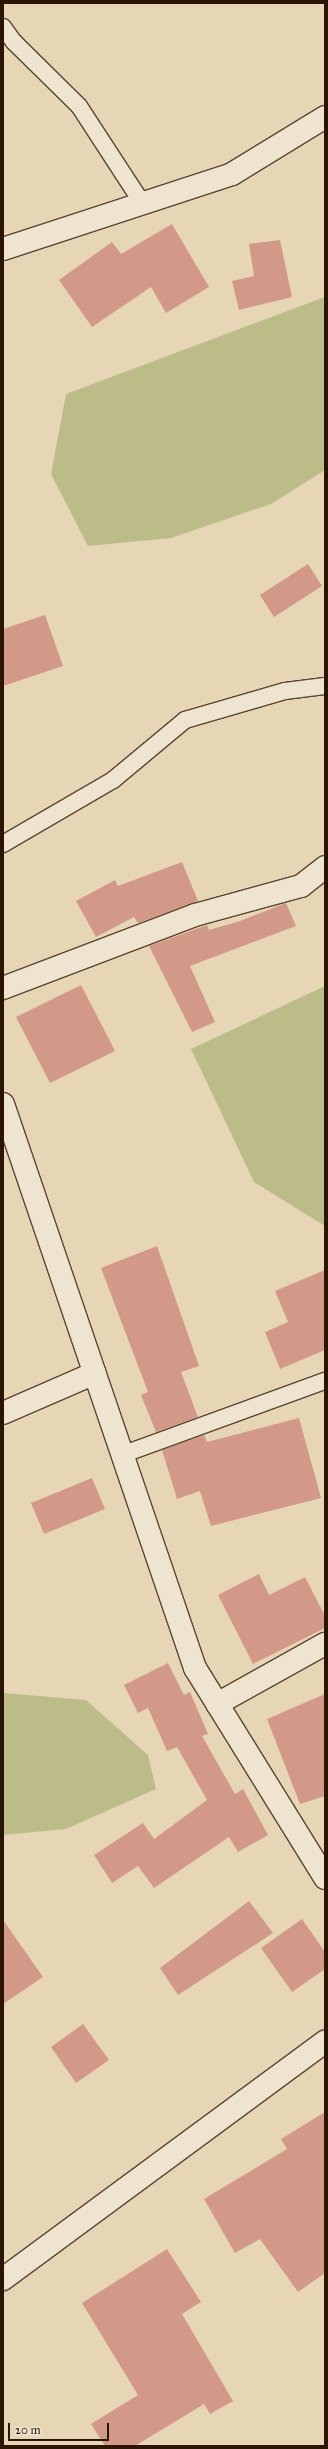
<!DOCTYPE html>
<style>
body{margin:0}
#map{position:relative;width:328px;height:2449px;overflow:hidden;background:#e6d6b6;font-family:"IM FELL Great Primer",serif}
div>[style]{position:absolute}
.green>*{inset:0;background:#bcbc89}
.building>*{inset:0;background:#d39988}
.roads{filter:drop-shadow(1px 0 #5a452f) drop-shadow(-1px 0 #5a452f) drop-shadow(0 1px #5a452f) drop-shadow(0 -1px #5a452f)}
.service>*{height:16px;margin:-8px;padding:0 8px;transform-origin:8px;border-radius:8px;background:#efe4d0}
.minor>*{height:22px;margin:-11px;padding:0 11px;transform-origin:11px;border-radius:11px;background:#efe4d0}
.secondary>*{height:22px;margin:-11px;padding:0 11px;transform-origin:11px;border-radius:11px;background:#efe4d0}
span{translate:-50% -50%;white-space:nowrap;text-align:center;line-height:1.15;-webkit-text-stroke:3px #efe4d0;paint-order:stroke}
.frame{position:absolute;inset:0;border:4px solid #2b1502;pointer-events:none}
.scale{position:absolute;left:8px;top:2423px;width:101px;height:18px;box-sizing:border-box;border:2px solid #2b1502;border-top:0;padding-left:5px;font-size:12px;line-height:14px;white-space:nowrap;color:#2b1502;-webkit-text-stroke:3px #efe4d0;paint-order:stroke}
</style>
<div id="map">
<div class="green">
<div style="clip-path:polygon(325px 297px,325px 470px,271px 504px,171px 538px,88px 546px,51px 474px,66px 394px)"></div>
<div style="clip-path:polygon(325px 986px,325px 1226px,254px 1182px,191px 1049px)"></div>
<div style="clip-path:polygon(3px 1693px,86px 1700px,148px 1755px,156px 1789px,66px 1829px,3px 1835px)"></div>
</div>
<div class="building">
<div style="clip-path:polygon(172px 224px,209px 287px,166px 313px,151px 287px,92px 327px,59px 280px,112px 242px,121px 254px)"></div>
<div style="clip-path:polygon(280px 240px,292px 297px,239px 310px,232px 281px,254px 276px,249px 244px)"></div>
<div style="clip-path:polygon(308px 564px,322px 586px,274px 617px,260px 595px)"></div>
<div style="clip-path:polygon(45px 615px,63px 666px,3px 686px,3px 629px)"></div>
<div style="clip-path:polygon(182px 862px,198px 901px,138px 923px,134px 917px,96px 937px,76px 901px,115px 880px,118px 886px)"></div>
<div style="clip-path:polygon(286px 903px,296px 926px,190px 966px,215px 1022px,192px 1032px,149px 946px,207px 925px,209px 930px,240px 921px)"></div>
<div style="clip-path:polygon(81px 985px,115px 1051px,50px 1083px,16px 1017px)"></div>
<div style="clip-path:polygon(157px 1246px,199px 1366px,181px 1372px,198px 1417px,156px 1432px,141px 1395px,148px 1392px,101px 1268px)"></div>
<div style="clip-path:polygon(325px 1270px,325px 1350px,280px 1369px,265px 1332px,288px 1322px,275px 1291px)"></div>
<div style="clip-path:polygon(299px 1418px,321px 1498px,211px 1526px,200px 1491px,177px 1499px,162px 1450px,204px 1435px,207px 1442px)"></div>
<div style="clip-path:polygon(92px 1478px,105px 1509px,44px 1534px,31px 1503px)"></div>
<div style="clip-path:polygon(259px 1574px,269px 1595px,305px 1577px,325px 1616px,325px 1628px,253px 1664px,218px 1595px)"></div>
<div style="clip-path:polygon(168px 1663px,184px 1695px,190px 1692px,208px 1734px,202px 1736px,235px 1794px,243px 1789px,268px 1835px,238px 1852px,229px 1837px,154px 1888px,138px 1866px,112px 1883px,94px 1855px,143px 1823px,154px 1839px,207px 1800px,177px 1747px,167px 1751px,148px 1708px,138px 1713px,124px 1685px)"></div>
<div style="clip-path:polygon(325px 1694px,325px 1796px,300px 1804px,267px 1719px)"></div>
<div style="clip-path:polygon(249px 1901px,273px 1933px,178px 1995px,160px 1968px)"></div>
<div style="clip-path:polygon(302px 1919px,325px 1952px,325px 1969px,292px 1992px,261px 1948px)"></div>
<div style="clip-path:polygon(3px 1920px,43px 1977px,3px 2004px)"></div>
<div style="clip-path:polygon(83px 2024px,109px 2060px,76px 2083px,51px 2047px)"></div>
<div style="clip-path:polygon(325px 2112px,325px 2273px,298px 2292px,260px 2239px,235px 2253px,204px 2199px,287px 2149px,281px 2139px)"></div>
<div style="clip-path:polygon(167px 2249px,201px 2302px,182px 2314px,233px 2401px,210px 2414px,204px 2404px,135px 2446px,105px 2446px,91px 2424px,138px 2395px,82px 2303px)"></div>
</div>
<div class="roads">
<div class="service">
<div style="left:3px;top:27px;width:19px;rotate:54deg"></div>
<div style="left:14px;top:42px;width:91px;rotate:44.6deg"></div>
<div style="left:79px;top:106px;width:117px;rotate:56.9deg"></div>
<div style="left:3px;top:844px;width:127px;rotate:-30.2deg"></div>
<div style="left:113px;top:780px;width:94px;rotate:-39.8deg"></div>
<div style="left:185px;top:720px;width:104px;rotate:-16.2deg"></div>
<div style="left:285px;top:691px;width:40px;rotate:-7.1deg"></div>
<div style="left:124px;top:1454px;width:214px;rotate:-20deg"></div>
</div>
<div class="minor">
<div style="left:3px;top:249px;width:241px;rotate:-18.1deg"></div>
<div style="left:232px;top:174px;width:109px;rotate:-31.5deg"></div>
<div style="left:3px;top:988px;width:205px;rotate:-20.8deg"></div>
<div style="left:195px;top:915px;width:110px;rotate:-15.3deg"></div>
<div style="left:301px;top:886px;width:31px;rotate:-38deg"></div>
<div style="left:3px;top:1104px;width:596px;rotate:71.2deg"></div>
<div style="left:195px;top:1668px;width:247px;rotate:58.2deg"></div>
<div style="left:3px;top:1413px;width:100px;rotate:-23.5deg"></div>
<div style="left:217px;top:1704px;width:124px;rotate:-29.1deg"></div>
</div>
<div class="secondary">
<div style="left:3px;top:2279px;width:400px;rotate:-36.4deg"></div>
</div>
</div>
<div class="frame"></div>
<div class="scale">20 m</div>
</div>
